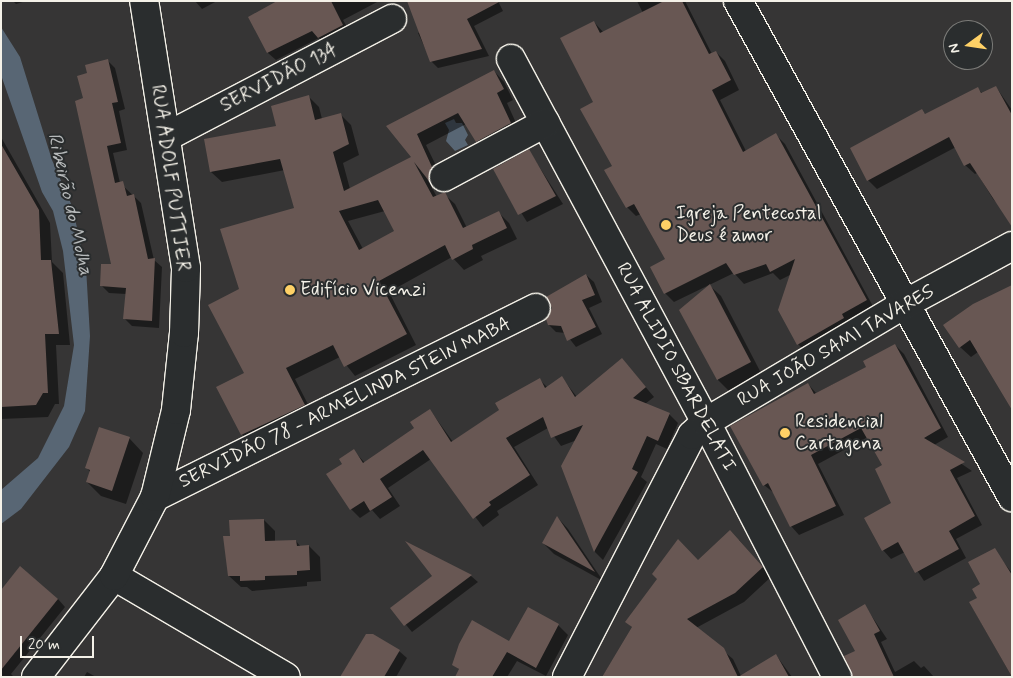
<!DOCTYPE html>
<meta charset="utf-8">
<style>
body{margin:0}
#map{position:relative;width:1013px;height:678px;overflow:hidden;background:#363535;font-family:Mynerve,sans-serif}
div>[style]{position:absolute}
.water>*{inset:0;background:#586674}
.shadow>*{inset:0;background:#0007}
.building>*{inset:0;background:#685753}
.roads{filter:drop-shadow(1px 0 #f4f1e8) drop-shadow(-1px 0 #f4f1e8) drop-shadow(0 1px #f4f1e8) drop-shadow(0 -1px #f4f1e8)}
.minor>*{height:28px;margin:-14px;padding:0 14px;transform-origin:14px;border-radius:14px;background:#2a2d2e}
.dots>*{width:14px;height:14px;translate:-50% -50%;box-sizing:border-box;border:2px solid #2a2d2e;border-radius:50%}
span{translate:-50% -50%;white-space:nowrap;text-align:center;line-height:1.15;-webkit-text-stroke:4px #2a2d2e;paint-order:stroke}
.street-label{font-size:19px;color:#f4f1e8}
.poi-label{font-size:19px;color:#f4f1e8}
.left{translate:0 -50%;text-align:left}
.water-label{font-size:20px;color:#b6b9ba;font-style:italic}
.frame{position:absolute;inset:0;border:2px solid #f4f1e8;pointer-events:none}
.north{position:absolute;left:943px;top:20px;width:50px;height:50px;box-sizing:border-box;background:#2a2d2e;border:1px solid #7b7b78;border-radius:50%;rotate:256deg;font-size:14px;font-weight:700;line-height:20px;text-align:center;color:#f4f1e8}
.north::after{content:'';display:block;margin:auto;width:18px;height:22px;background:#ffd166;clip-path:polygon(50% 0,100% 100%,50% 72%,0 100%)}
.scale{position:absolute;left:20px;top:636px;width:74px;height:22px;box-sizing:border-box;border:2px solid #f4f1e8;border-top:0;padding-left:6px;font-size:15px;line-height:18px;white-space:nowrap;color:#f4f1e8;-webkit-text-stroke:4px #2a2d2e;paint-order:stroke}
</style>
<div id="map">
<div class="water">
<div style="clip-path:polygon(1px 27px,20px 57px,52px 160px,72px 206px,86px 267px,90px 336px,85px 411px,69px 447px,21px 509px,1px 524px,1px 490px,38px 458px,64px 406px,74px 345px,63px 251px,53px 211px,42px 192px,1px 75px)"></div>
<div style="clip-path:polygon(454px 119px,456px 123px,462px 123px,468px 135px,465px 140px,468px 145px,455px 151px,446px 141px,449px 130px,445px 123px)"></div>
</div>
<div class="shadow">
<div style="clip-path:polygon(13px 1px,26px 1px,16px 4px)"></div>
<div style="clip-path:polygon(195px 1px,217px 1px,202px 9px)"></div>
<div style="clip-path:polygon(280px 1px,379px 1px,343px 20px,350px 32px,326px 45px,319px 38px,276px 60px,268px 53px,250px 17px)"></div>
<div style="clip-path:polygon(498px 1px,503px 11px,474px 26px,489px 56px,438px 68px,431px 61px,418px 33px)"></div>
<div style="clip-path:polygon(637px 1px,685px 1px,712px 54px,716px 52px,725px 61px,739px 90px,720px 100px,746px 151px,776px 135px,785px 144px,875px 310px,807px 353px,798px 344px,792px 274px,780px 280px,773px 273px,744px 284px,734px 273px,674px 302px,665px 293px,666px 260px,641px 214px,636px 216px,627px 207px,594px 103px,594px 22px,604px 33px,643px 13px)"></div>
<div style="clip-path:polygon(108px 61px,115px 68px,125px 109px,119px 111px,127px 150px,113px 153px,120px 183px,141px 203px,154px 260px,162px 267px,159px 328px,132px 326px,125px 319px,126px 294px,109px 293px,102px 286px,112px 266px,84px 99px,89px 74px)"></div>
<div style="clip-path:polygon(evenodd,494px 71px,504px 82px,513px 100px,507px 103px,521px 134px,487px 152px,466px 124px,426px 145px,442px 178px,440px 189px,426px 177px,437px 197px,444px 194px,455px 204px,467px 228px,499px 213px,509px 223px,517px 239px,481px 256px,483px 260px,464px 270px,452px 257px,389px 292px,416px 345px,355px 376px,340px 357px,295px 379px,314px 416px,252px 445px,242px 434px,245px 374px,240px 290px,295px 208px,285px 170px,222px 182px,211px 172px,278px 127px,309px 97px,319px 107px,322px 119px,340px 114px,351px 125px,359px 155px,343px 163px,350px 189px,413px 157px,388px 126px,494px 71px,385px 211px,395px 232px,363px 249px,348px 221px,385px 211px)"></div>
<div style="clip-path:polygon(996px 87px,1012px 110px,1012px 219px,993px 199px,977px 173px,975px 174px,965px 165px,956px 147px,877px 189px,868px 180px,922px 111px,926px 115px,978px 89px,983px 94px)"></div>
<div style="clip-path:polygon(1px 137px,50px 223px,52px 262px,63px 273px,70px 345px,56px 345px,59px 404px,55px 404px,48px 417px,1px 419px)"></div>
<div style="clip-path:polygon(529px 151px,563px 204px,527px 222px,494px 169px)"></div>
<div style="clip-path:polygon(586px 275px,594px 282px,602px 302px,589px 308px,602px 334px,576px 347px,565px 333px,556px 332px,549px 325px)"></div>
<div style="clip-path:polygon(1012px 285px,992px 371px,978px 352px,971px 357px,960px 347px)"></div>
<div style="clip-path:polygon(710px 286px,721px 296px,761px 373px,729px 391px,718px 380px)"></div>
<div style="clip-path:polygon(895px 345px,904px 354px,948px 437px,934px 445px,972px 471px,957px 478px,982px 525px,956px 539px,966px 558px,924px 581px,905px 552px,891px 559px,883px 550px,893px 503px,884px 466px,868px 437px,818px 464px,844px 515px,799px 535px,791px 526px,774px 493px,764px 485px,808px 384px,816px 393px,867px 367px)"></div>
<div style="clip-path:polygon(622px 359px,654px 397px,645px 404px,669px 414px,678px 423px,667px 449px,656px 444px,641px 477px,647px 482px,603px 560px,595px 552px,563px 466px,577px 440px,561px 446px,548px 428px,514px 447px,538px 485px,497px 511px,499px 515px,483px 527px,431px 459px,388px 488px,400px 506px,380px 519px,372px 510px,360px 518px,351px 509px,343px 465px,354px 451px,365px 463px,415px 428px,430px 410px,453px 442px,501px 411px,539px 379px,548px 388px,562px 378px,577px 397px)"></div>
<div style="clip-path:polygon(129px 438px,143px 453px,126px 504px,101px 496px,87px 482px,90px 472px,87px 468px)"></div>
<div style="clip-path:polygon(558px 518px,568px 529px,603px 581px,554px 554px,543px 543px)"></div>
<div style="clip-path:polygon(264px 520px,275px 531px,275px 542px,296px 541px,301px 547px,309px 546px,320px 557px,321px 581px,307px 582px,307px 586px,252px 591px,247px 587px,241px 587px,229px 576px,231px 537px)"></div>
<div style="clip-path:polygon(739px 540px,771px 577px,744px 602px,696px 628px,733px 659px,741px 676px,776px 655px,792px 677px,602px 677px,633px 628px,626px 621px,698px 561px)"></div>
<div style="clip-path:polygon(409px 544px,471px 576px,478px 582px,412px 632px,392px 608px,434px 576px)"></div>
<div style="clip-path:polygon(994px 550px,1012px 573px,1012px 677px,970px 603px,978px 599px)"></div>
<div style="clip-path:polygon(1px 592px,58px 599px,65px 607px,11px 674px,14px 677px,1px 677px)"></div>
<div style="clip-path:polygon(865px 606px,887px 639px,881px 642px,895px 672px,914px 661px,921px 668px,924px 666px,934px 677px,854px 677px)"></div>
<div style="clip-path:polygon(558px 625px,568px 635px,546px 676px,517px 661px,507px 677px,456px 677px,460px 670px,454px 664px)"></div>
<div style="clip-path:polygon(399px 651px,407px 658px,396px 677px,341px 677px)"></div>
<div style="clip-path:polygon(87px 672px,96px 677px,84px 677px)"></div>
</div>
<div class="building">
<div style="clip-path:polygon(277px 1px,331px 1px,343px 25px,318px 38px,312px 31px,267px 53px,248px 17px)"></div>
<div style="clip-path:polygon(407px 1px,501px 1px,467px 19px,482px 49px,430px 62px)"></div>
<div style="clip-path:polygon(664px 1px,682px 1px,709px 54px,716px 51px,731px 80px,712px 90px,743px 152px,776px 133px,867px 300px,842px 314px,844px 318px,797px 345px,778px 310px,795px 259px,770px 272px,766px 264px,734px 275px,726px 263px,664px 294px,650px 267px,665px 259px,634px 204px,626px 208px,604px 170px,612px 166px,580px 109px,593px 102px,560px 38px,594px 21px,600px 33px)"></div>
<div style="clip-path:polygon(108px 59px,118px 102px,112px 103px,121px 143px,107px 146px,115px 183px,123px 181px,127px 196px,134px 194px,148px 259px,155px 258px,152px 321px,123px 319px,126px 288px,100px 286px,101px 264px,111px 264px,75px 101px,83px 98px,77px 76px,87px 73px,85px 65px)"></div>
<div style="clip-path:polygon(evenodd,494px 70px,504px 89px,497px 93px,511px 123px,476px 142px,458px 113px,417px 134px,432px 167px,429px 181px,414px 162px,433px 197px,445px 192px,463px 228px,499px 211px,507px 228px,472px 245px,473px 249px,452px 260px,445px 245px,379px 281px,407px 334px,344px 367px,333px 345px,286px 368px,305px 405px,241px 435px,216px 387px,244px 373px,208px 305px,239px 289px,220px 229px,294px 208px,280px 159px,210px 172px,204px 139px,276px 126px,271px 106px,309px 95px,315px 120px,341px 113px,349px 144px,333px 152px,344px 191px,411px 157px,386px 126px,494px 70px,378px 200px,394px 231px,359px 250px,339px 211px,378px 200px)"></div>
<div style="clip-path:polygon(996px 86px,1012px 115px,1012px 227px,970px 163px,964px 166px,949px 137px,867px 181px,850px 148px,922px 109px,925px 114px,978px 87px,981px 93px)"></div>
<div style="clip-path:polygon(1px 144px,39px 210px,41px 260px,51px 260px,59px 334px,45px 334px,48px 393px,43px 393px,36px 405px,1px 407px)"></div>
<div style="clip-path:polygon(529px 149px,556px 196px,518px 215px,493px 169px)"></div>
<div style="clip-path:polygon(586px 274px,595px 295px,582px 300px,596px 327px,567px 341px,561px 326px,548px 325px,546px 319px,552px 308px,546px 297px)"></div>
<div style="clip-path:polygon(710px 284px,751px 362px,717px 380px,679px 310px)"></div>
<div style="clip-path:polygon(1012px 285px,1012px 410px,970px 340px,959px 348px,943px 325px,973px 304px)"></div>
<div style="clip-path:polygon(895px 344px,941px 428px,924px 438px,965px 462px,950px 470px,975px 516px,949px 531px,959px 549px,915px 573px,898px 542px,882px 551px,864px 518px,891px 503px,875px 469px,882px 465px,861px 428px,811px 455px,836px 506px,790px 527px,768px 483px,763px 486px,730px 426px,808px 383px,814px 394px,866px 367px,863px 361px)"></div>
<div style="clip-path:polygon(622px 358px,646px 387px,633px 398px,670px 413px,658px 441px,647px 436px,632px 469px,638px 472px,594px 552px,561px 466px,583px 425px,551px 438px,543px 417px,506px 438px,530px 475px,489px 502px,491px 505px,473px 519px,423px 450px,380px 479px,392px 497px,370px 511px,364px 501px,350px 510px,326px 474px,342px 464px,339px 459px,354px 449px,363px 463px,414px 428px,410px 422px,430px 409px,451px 442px,499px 410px,495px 403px,540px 378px,545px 388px,562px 376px,575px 397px)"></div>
<div style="clip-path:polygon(99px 427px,130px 437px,112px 491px,86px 482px,90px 470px,85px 468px)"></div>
<div style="clip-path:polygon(557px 516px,595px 572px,542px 543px)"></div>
<div style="clip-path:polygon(264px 519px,265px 541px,296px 540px,297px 546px,309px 545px,310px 570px,297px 571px,297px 575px,265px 576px,265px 580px,240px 581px,240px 576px,228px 576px,223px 536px,230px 536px,229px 520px)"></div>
<div style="clip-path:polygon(730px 530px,763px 567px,735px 593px,687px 619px,724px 648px,738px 677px,776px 654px,789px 677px,602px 677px,632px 627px,625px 622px,657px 579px,652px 574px,678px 539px,698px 560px)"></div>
<div style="clip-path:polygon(405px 541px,472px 575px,404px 626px,390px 608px,432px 576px)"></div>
<div style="clip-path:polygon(995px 548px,1012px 575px,1012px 677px,969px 602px,977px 598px,972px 589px,980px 584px,968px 562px)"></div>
<div style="clip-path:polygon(20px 566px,58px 599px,1px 670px,1px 590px)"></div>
<div style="clip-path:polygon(865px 604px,880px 631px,874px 634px,894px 677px,852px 677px,844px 656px,855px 651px,838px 620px)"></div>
<div style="clip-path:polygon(528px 607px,559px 624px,536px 668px,507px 652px,492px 677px,455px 677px,459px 669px,452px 665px,459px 644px,472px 620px,509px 641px)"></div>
<div style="clip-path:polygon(366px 634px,373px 634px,400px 650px,384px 677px,340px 677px)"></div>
</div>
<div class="roads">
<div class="minor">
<div style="left:738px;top:1px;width:567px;rotate:61.08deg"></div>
<div style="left:511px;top:59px;width:412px;rotate:61.8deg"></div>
<div style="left:706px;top:422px;width:287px;rotate:62.8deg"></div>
<div style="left:166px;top:137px;width:255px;rotate:-27.6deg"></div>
<div style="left:444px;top:177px;width:115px;rotate:-28.1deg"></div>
<div style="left:155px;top:497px;width:425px;rotate:-26.4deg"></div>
<div style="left:114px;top:576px;width:199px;rotate:30.4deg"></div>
<div style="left:36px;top:677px;width:128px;rotate:-52.3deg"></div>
<div style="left:114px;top:576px;width:89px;rotate:-62.6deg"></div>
<div style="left:155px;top:497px;width:89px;rotate:-76.4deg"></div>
<div style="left:176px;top:410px;width:77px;rotate:-84.1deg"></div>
<div style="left:184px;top:333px;width:65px;rotate:-88.2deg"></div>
<div style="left:186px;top:268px;width:270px;rotate:-98.9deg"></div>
<div style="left:567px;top:677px;width:272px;rotate:-62.7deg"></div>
<div style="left:692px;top:435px;width:19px;rotate:-43deg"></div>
<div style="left:706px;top:422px;width:229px;rotate:-30.7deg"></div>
<div style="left:903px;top:305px;width:124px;rotate:-28.4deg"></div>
</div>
</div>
<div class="dots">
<div style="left:666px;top:225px;background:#ffd166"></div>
<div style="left:290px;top:290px;background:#ffd166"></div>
<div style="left:785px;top:433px;background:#ffd166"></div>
</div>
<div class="street-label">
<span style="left:279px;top:78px;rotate:-27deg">SERVIDÃO 134</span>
<span style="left:170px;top:178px;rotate:82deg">RUA ADOLF PUTTJER</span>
<span style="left:836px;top:346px;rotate:-30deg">RUA JOÃO SAMI TAVARES</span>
<span style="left:676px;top:367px;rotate:62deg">RUA ALIDIO SBARDELATI</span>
<span style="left:345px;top:403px;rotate:-26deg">SERVIDÃO 78 - ARMELINDA STEIN MABA</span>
</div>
<div class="poi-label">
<span class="left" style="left:676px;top:225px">Igreja Pentecostal<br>Deus é amor</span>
<span class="left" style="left:300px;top:290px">Edifício Vicenzi</span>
<span class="left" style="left:795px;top:433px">Residencial<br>Cartagena</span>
</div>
<div class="water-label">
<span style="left:70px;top:204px;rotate:77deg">Ribeirão do Molha</span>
</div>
<div class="frame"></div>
<div class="north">N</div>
<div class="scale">20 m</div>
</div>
